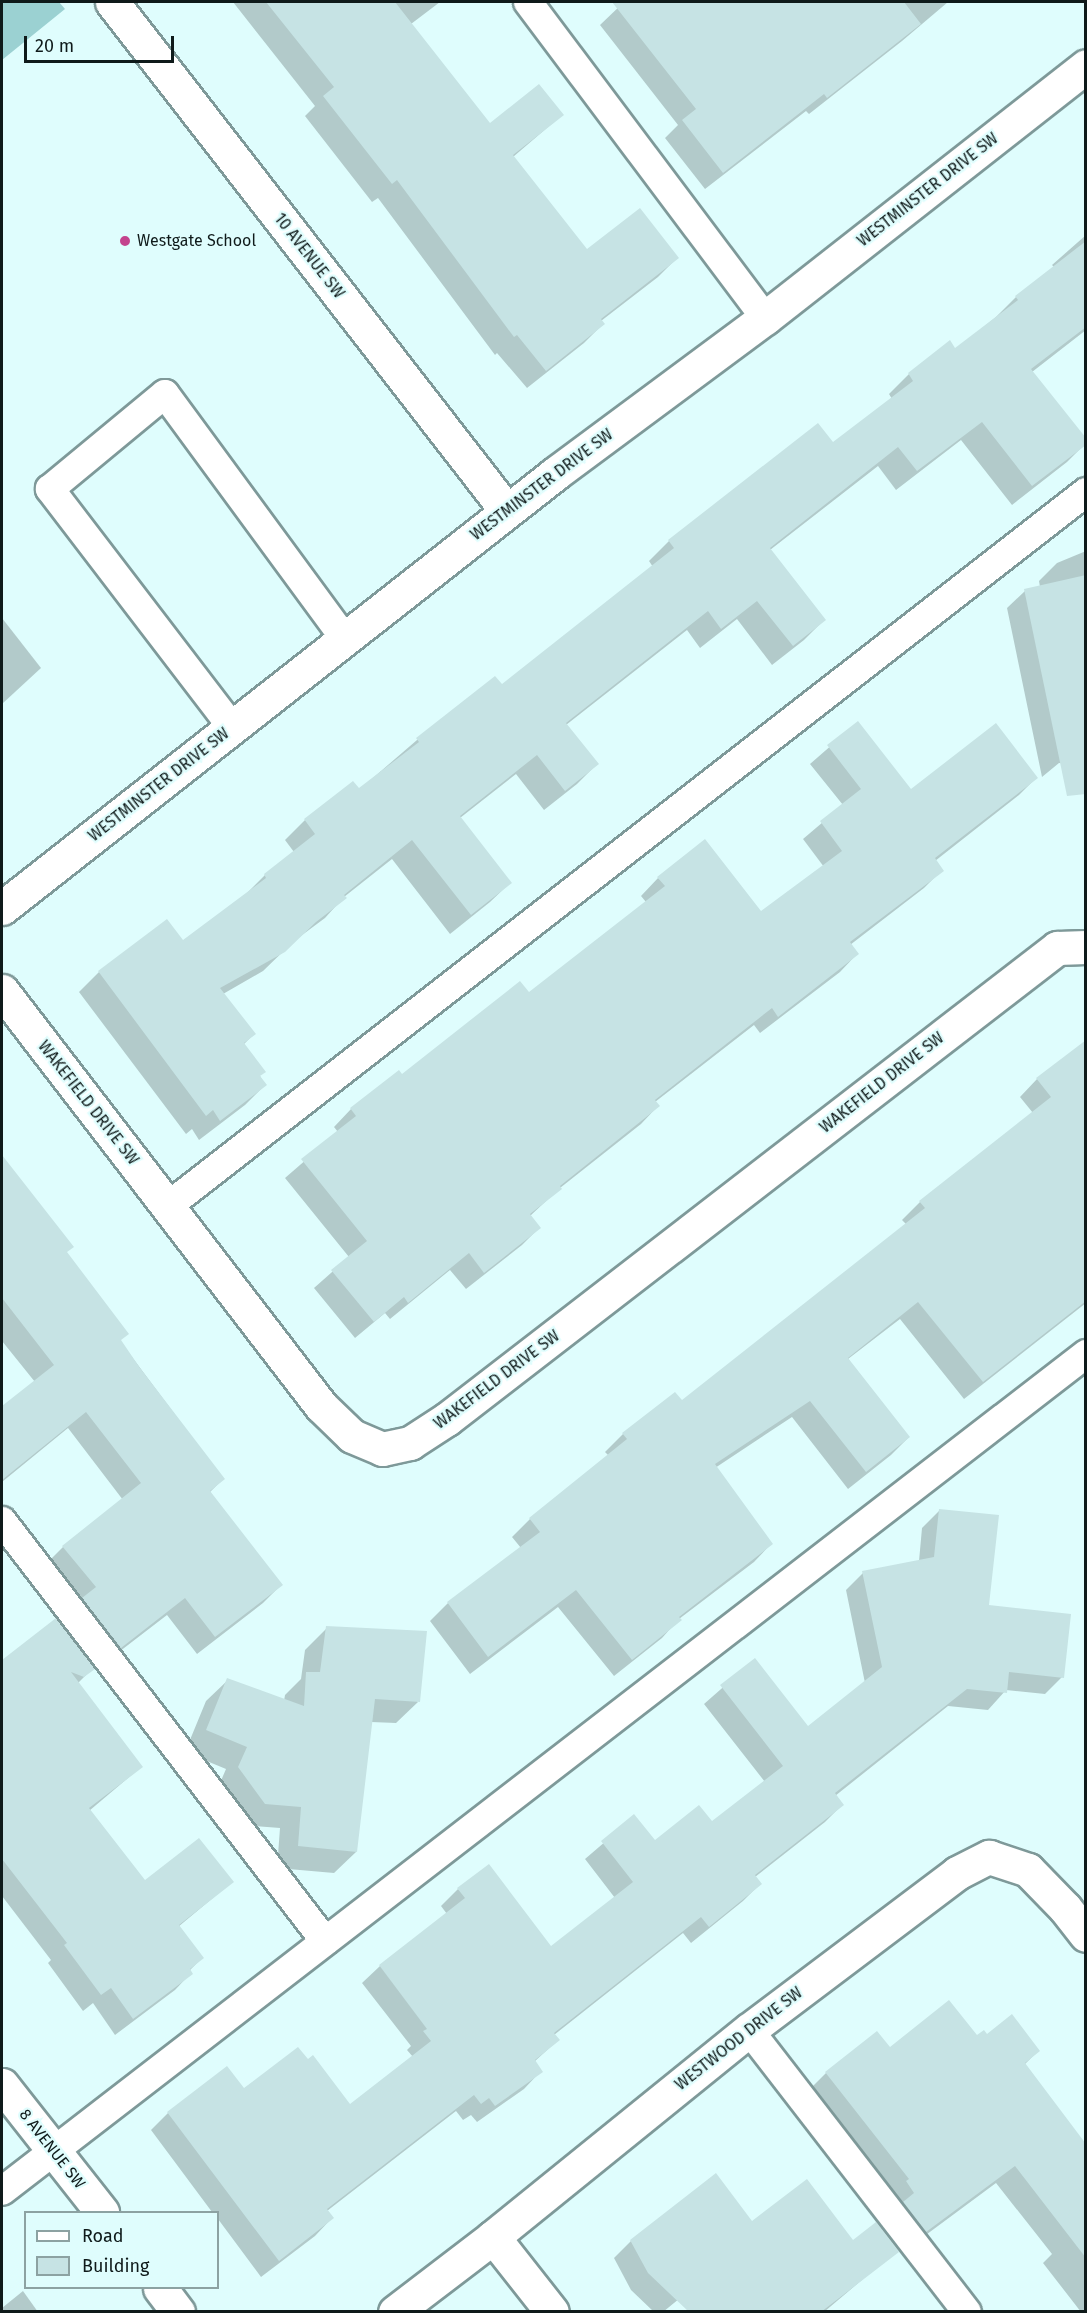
<!DOCTYPE html>
<style>
body{margin:0}
#map{position:relative;width:1087px;height:2313px;overflow:hidden;background:#dffdfd;font-family:"Fira Sans",sans-serif}
div>[style]{position:absolute}
.green>*{inset:0;background:#9bd1d2}
.shadow>*{inset:0;background:#0003}
.building>*{inset:0;background:#c6e3e4}
.roads{filter:drop-shadow(2px 0 #7e9999) drop-shadow(-2px 0 #7e9999) drop-shadow(0 2px #7e9999) drop-shadow(0 -2px #7e9999)}
.lane>*{height:28px;margin:-14px;padding:0 14px;transform-origin:14px;border-radius:14px;background:#fff}
.street>*{height:33px;margin:-16.5px;padding:0 16.5px;transform-origin:16.5px;border-radius:16.5px;background:#fff}
.dots>*{width:16px;height:16px;translate:-50% -50%;box-sizing:border-box;border:3px solid #dffdfd;border-radius:50%}
span{translate:-50% -50%;white-space:nowrap;text-align:center;line-height:1.15;-webkit-text-stroke:4.5px #dffdfd;paint-order:stroke}
.street-label{font-size:16px;color:#0f1a1a}
.poi-label{font-size:16px;color:#0f1a1a}
.left{translate:0 -50%;text-align:left}
.frame{position:absolute;inset:0;border:3px solid #0f1a1a;pointer-events:none}
.legend{position:absolute;left:24px;top:2211px;width:195px;height:78px;box-sizing:border-box;background:#dffdfd;border:2px solid #8ca2a2;margin:0;padding:8px 10px;list-style:none;font-size:18px;color:#0f1a1a}
.legend li{display:flex;align-items:center;gap:12px;height:30px}
.legend b{width:30px;border:2px solid #8ca2a2}
.scale{position:absolute;left:24px;top:36px;width:150px;height:27px;box-sizing:border-box;border:3px solid #0f1a1a;border-top:0;padding-left:8px;font-size:18px;line-height:21px;white-space:nowrap;color:#0f1a1a;-webkit-text-stroke:4px #dffdfd;paint-order:stroke}
</style>
<div id="map">
<div class="green">
<div style="clip-path:polygon(2px 2px,59px 2px,65px 9px,2px 60px)"></div>
</div>
<div class="shadow">
<div style="clip-path:polygon(233px 2px,440px 2px,411px 24px,489px 125px,562px 115px,513px 157px,587px 251px,677px 258px,658px 277px,601px 321px,603px 324px,584px 343px,527px 388px,497px 353px,495px 355px,378px 198px,372px 202px,305px 116px,315px 106px)"></div>
<div style="clip-path:polygon(624px 2px,819px 2px,824px 8px,832px 2px,948px 2px,902px 41px,809px 114px,806px 111px,705px 189px,665px 138px,678px 125px,600px 25px)"></div>
<div style="clip-path:polygon(1086px 235px,1086px 330px,1032px 372px,1086px 443px,1067px 462px,1012px 505px,961px 440px,896px 490px,878px 466px,770px 550px,824px 620px,804px 640px,772px 665px,737px 619px,700px 648px,687px 630px,566px 725px,597px 764px,577px 784px,544px 810px,516px 774px,460px 818px,510px 883px,490px 902px,450px 934px,392px 859px,344px 897px,325px 918px,294px 941px,263px 971px,223px 994px,254px 1034px,243px 1045px,265px 1085px,245px 1105px,199px 1140px,192px 1129px,186px 1134px,79px 992px,99px 972px,183px 942px,245px 895px,265px 875px,294px 852px,285px 840px,305px 820px,359px 790px,417px 740px,501px 686px,653px 567px,649px 561px,669px 541px,818px 425px,832px 444px,892px 399px,889px 394px,909px 374px,955px 350px,996px 317px,1016px 297px,1054px 267px,1052px 265px)"></div>
<div style="clip-path:polygon(1086px 551px,1086px 766px,1059px 763px,1042px 777px,1007px 608px,1025px 591px,1040px 587px,1039px 581px,1057px 563px)"></div>
<div style="clip-path:polygon(2px 618px,41px 668px,2px 704px)"></div>
<div style="clip-path:polygon(857px 723px,911px 791px,1036px 778px,1019px 795px,935px 861px,942px 870px,924px 888px,850px 945px,857px 954px,840px 972px,760px 1033px,754px 1025px,655px 1102px,658px 1106px,641px 1124px,560px 1188px,530px 1216px,539px 1228px,522px 1245px,466px 1289px,450px 1270px,390px 1319px,385px 1313px,355px 1338px,314px 1288px,349px 1257px,285px 1178px,338px 1132px,334px 1127px,351px 1109px,529px 994px,646px 902px,641px 896px,658px 878px,761px 913px,824px 867px,803px 839px,843px 805px,810px 764px)"></div>
<div style="clip-path:polygon(1086px 1042px,1086px 1303px,964px 1399px,900px 1319px,848px 1359px,909px 1437px,891px 1455px,848px 1489px,792px 1417px,715px 1468px,771px 1544px,754px 1562px,679px 1619px,662px 1638px,614px 1676px,558px 1607px,470px 1674px,430px 1621px,448px 1603px,521px 1548px,512px 1537px,530px 1519px,609px 1456px,605px 1452px,623px 1434px,682px 1403px,907px 1225px,902px 1220px,920px 1202px,1033px 1113px,1020px 1097px,1037px 1079px)"></div>
<div style="clip-path:polygon(2px 1165px,66px 1253px,120px 1341px,223px 1479px,210px 1492px,281px 1585px,263px 1603px,197px 1654px,167px 1615px,102px 1665px,45px 1565px,63px 1547px,123px 1500px,68px 1428px,2px 1482px,2px 1408px,35px 1382px,2px 1341px)"></div>
<div style="clip-path:polygon(940px 1510px,987px 1606px,1062px 1677px,1045px 1694px,1006px 1690px,988px 1710px,948px 1706px,835px 1796px,842px 1805px,825px 1822px,755px 1877px,760px 1884px,743px 1901px,691px 1943px,683px 1933px,554px 2035px,558px 2040px,534px 2062px,541px 2071px,524px 2089px,477px 2122px,471px 2115px,463px 2120px,456px 2111px,327px 2211px,332px 2218px,315px 2236px,261px 2277px,218px 2219px,218px 2212px,212px 2212px,151px 2130px,168px 2113px,243px 2090px,350px 2106px,413px 2057px,407px 2050px,411px 2046px,362px 1983px,380px 1966px,447px 1914px,441px 1906px,458px 1889px,551px 1948px,615px 1898px,585px 1859px,634px 1817px,655px 1842px,712px 1823px,765px 1782px,704px 1704px,754px 1660px,807px 1728px,865px 1683px,846px 1590px,863px 1573px,919px 1561px,922px 1528px)"></div>
<div style="clip-path:polygon(56px 1620px,93px 1668px,78px 1683px,141px 1767px,89px 1811px,145px 1882px,232px 1882px,178px 1927px,202px 1958px,189px 1971px,191px 1973px,175px 1990px,115px 2035px,93px 2003px,83px 2011px,48px 1963px,51px 1960px,2px 1896px,2px 1662px)"></div>
<div style="clip-path:polygon(327px 1628px,418px 1702px,396px 1723px,371px 1722px,356px 1852px,334px 1873px,277px 1868px,280px 1828px,243px 1825px,217px 1790px,226px 1769px,185px 1752px,206px 1701px,228px 1680px,284px 1701px,285px 1695px,301px 1679px,305px 1650px)"></div>
<div style="clip-path:polygon(987px 2036px,1038px 2051px,1024px 2065px,1086px 2146px,1086px 2312px,1081px 2312px,1043px 2263px,1052px 2254px,996px 2183px,915px 2243px,809px 2090px,826px 2073px,890px 2049px)"></div>
<div style="clip-path:polygon(631px 2241px,853px 2242px,876px 2268px,824px 2312px,699px 2312px,685px 2294px,663px 2312px,654px 2312px,631px 2290px,614px 2258px)"></div>
<div style="clip-path:polygon(23px 2291px,38px 2312px,2px 2312px,2px 2308px)"></div>
</div>
<div class="building">
<div style="clip-path:polygon(266px 2px,395px 2px,490px 123px,539px 84px,564px 115px,513px 155px,587px 249px,640px 208px,679px 258px,601px 319px,605px 324px,546px 371px,517px 335px,514px 337px,397px 180px,392px 184px,323px 96px,334px 87px)"></div>
<div style="clip-path:polygon(612px 2px,904px 2px,921px 24px,827px 98px,824px 94px,723px 173px,682px 120px,696px 109px)"></div>
<div style="clip-path:polygon(1086px 241px,1086px 327px,1031px 369px,1086px 438px,1086px 445px,1032px 486px,982px 422px,917px 471px,898px 447px,770px 548px,826px 620px,793px 646px,757px 601px,721px 629px,708px 611px,566px 723px,599px 764px,565px 791px,537px 755px,460px 816px,512px 883px,471px 915px,412px 840px,344px 895px,347px 898px,316px 922px,285px 952px,220px 988px,256px 1034px,244px 1043px,266px 1072px,260px 1076px,267px 1085px,220px 1121px,213px 1110px,206px 1116px,98px 971px,167px 919px,183px 940px,266px 878px,264px 874px,315px 834px,304px 819px,353px 781px,359px 788px,419px 742px,416px 738px,495px 676px,502px 684px,674px 548px,668px 540px,818px 423px,833px 442px,913px 381px,908px 373px,950px 340px,955px 348px,1018px 300px,1015px 296px)"></div>
<div style="clip-path:polygon(1086px 575px,1086px 794px,1067px 796px,1024px 589px)"></div>
<div style="clip-path:polygon(858px 721px,911px 789px,996px 723px,1038px 778px,935px 858px,944px 871px,850px 942px,859px 954px,778px 1017px,772px 1008px,655px 1100px,660px 1106px,560px 1186px,562px 1189px,530px 1214px,541px 1228px,484px 1273px,469px 1253px,408px 1303px,404px 1297px,374px 1322px,331px 1270px,367px 1241px,301px 1159px,356px 1116px,350px 1108px,399px 1070px,402px 1074px,520px 981px,529px 992px,665px 886px,657px 877px,705px 839px,761px 911px,842px 851px,820px 821px,861px 789px,827px 745px)"></div>
<div style="clip-path:polygon(1086px 1040px,1086px 1301px,983px 1382px,918px 1302px,848px 1358px,910px 1437px,866px 1472px,810px 1401px,715px 1464px,773px 1544px,679px 1617px,682px 1620px,632px 1660px,576px 1590px,488px 1657px,447px 1602px,540px 1532px,529px 1518px,627px 1439px,622px 1433px,675px 1392px,682px 1400px,925px 1208px,919px 1201px,1051px 1097px,1036px 1078px)"></div>
<div style="clip-path:polygon(2px 1155px,74px 1247px,67px 1252px,129px 1334px,121px 1340px,140px 1368px,225px 1479px,210px 1491px,283px 1585px,215px 1637px,185px 1598px,121px 1648px,82px 1598px,96px 1587px,62px 1546px,141px 1483px,86px 1412px,2px 1480px,2px 1406px,54px 1365px,2px 1298px)"></div>
<div style="clip-path:polygon(939px 1509px,999px 1515px,989px 1605px,1071px 1614px,1064px 1678px,1009px 1672px,1007px 1693px,967px 1689px,835px 1793px,844px 1805px,755px 1875px,762px 1884px,709px 1927px,701px 1917px,554px 2033px,560px 2040px,535px 2060px,543px 2072px,495px 2106px,489px 2098px,481px 2104px,474px 2095px,327px 2209px,334px 2218px,279px 2261px,167px 2112px,227px 2066px,244px 2088px,298px 2047px,308px 2059px,313px 2055px,350px 2104px,431px 2041px,423px 2031px,427px 2029px,379px 1965px,465px 1898px,457px 1888px,489px 1864px,551px 1946px,633px 1882px,601px 1841px,634px 1814px,655px 1840px,699px 1805px,712px 1821px,783px 1766px,720px 1685px,755px 1658px,808px 1726px,882px 1667px,862px 1571px,934px 1557px)"></div>
<div style="clip-path:polygon(56px 1618px,95px 1669px,84px 1677px,71px 1672px,143px 1767px,89px 1808px,145px 1880px,199px 1838px,234px 1882px,179px 1925px,204px 1958px,190px 1969px,193px 1974px,133px 2019px,111px 1988px,101px 1995px,64px 1945px,67px 1943px,2px 1859px,2px 1660px)"></div>
<div style="clip-path:polygon(326px 1626px,427px 1631px,420px 1702px,375px 1699px,357px 1852px,298px 1846px,301px 1807px,265px 1804px,238px 1767px,247px 1747px,206px 1730px,227px 1678px,304px 1706px,306px 1672px,320px 1672px)"></div>
<div style="clip-path:polygon(949px 2000px,977px 2035px,984px 2030px,987px 2034px,1012px 2014px,1040px 2051px,1025px 2063px,1086px 2144px,1086px 2258px,1015px 2166px,926px 2232px,903px 2202px,914px 2193px,906px 2181px,909px 2179px,825px 2072px,877px 2031px,890px 2047px)"></div>
<div style="clip-path:polygon(716px 2173px,752px 2221px,807px 2179px,853px 2240px,876px 2222px,899px 2252px,821px 2312px,689px 2312px,648px 2273px,630px 2240px)"></div>
</div>
<div class="roads">
<div class="lane">
<div style="left:528px;top:2px;width:395px;rotate:53.1deg"></div>
<div style="left:232px;top:727px;width:300px;rotate:-127.4deg"></div>
<div style="left:50px;top:489px;width:149px;rotate:-39.6deg"></div>
<div style="left:165px;top:394px;width:304px;rotate:53.7deg"></div>
<div style="left:168px;top:1206px;width:1163px;rotate:-37.87deg"></div>
<div style="left:2px;top:1521px;width:530px;rotate:52.44deg"></div>
<div style="left:749px;top:2030px;width:356px;rotate:52.3deg"></div>
<div style="left:2px;top:2191px;width:1370px;rotate:-37.67deg"></div>
</div>
<div class="street">
<div style="left:112px;top:2px;width:644px;rotate:52.19deg"></div>
<div style="left:2px;top:908px;width:704px;rotate:-38.14deg"></div>
<div style="left:556px;top:473px;width:260px;rotate:-36.6deg"></div>
<div style="left:765px;top:318px;width:408px;rotate:-38.1deg"></div>
<div style="left:2px;top:991px;width:523px;rotate:52.45deg"></div>
<div style="left:321px;top:1406px;width:43px;rotate:44.1deg"></div>
<div style="left:352px;top:1436px;width:33px;rotate:23deg"></div>
<div style="left:382px;top:1449px;width:29px;rotate:-12deg"></div>
<div style="left:410px;top:1443px;width:44px;rotate:-33deg"></div>
<div style="left:447px;top:1419px;width:771px;rotate:-37.67deg"></div>
<div style="left:1057px;top:948px;width:29px;rotate:-2deg"></div>
<div style="left:2px;top:2085px;width:162px;rotate:51.8deg"></div>
<div style="left:493px;top:2237px;width:95px;rotate:51.8deg"></div>
<div style="left:160px;top:2288px;width:30px;rotate:53deg"></div>
<div style="left:395px;top:2312px;width:123px;rotate:-37.4deg"></div>
<div style="left:493px;top:2237px;width:329px;rotate:-39deg"></div>
<div style="left:749px;top:2030px;width:261px;rotate:-37deg"></div>
<div style="left:957px;top:1873px;width:36px;rotate:-27deg"></div>
<div style="left:989px;top:1857px;width:41px;rotate:18.4deg"></div>
<div style="left:1028px;top:1870px;width:53px;rotate:45.8deg"></div>
<div style="left:1065px;top:1908px;width:34px;rotate:52deg"></div>
</div>
</div>
<div class="dots">
<div style="left:125px;top:241px;background:#c3438d"></div>
</div>
<div class="street-label">
<span style="left:928px;top:190px;rotate:-38deg">WESTMINSTER DRIVE SW</span>
<span style="left:309px;top:256px;rotate:52deg">10 AVENUE SW</span>
<span style="left:542px;top:485px;rotate:-37deg">WESTMINSTER DRIVE SW</span>
<span style="left:159px;top:785px;rotate:-38deg">WESTMINSTER DRIVE SW</span>
<span style="left:882px;top:1083px;rotate:-38deg">WAKEFIELD DRIVE SW</span>
<span style="left:88px;top:1103px;rotate:52deg">WAKEFIELD DRIVE SW</span>
<span style="left:497px;top:1380px;rotate:-37deg">WAKEFIELD DRIVE SW</span>
<span style="left:739px;top:2039px;rotate:-38deg">WESTWOOD DRIVE SW</span>
<span style="left:52px;top:2149px;rotate:52deg">8 AVENUE SW</span>
</div>
<div class="poi-label">
<span class="left" style="left:137px;top:241px">Westgate School</span>
</div>
<div class="frame"></div>
<ul class="legend">
<li><b style="height:8px;background:#fff"></b>Road</li>
<li><b style="height:16px;background:#c6e3e4"></b>Building</li>
</ul>
<div class="scale">20 m</div>
</div>
